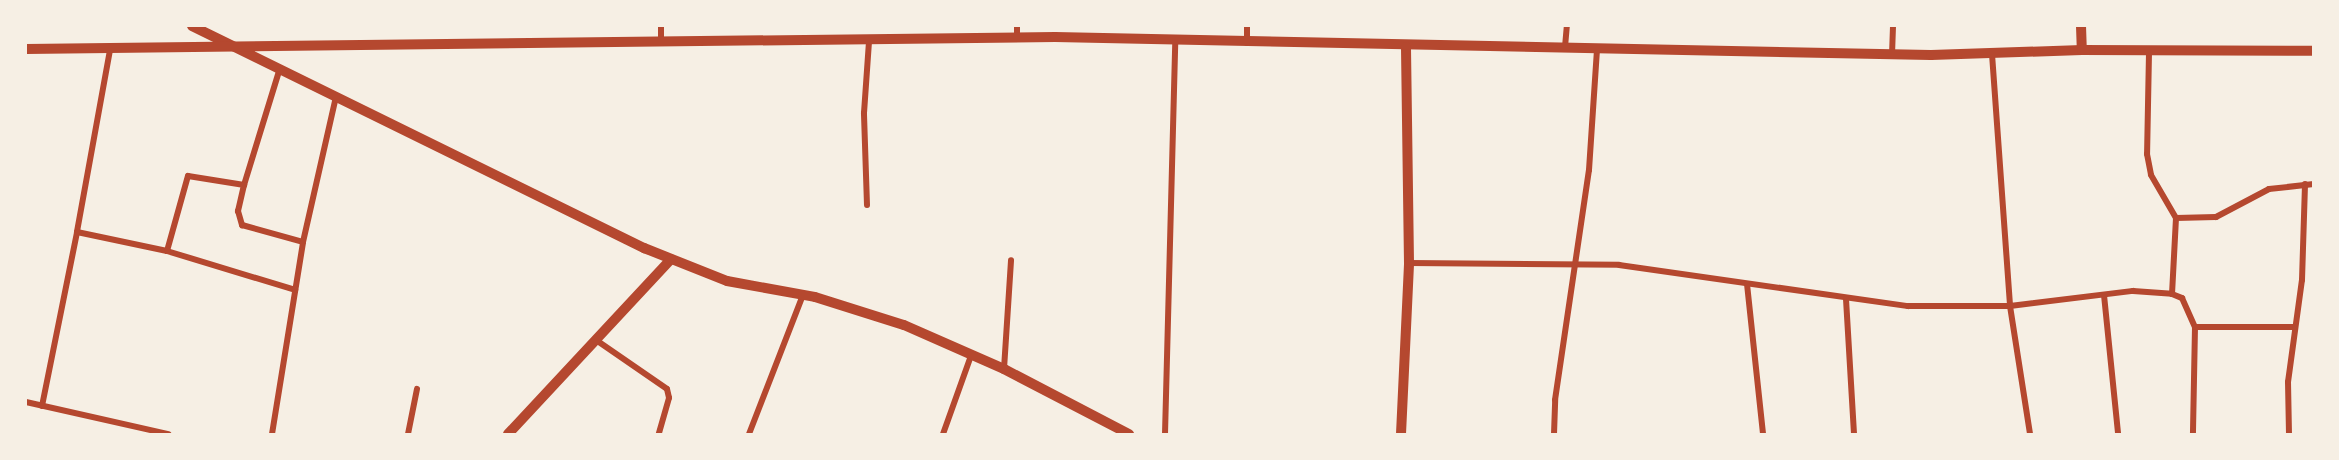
<!DOCTYPE html>
<style>
body{margin:0}
#map{position:relative;width:2339px;height:460px;overflow:hidden;background:#f6efe4;font-family:"IBM Plex Serif",serif}
div>[style]{position:absolute}
.minor>*{height:6px;margin:-3px;padding:0 3px;transform-origin:3px;border-radius:3px;background:#b5482f}
.tertiary>*{height:10px;margin:-5px;padding:0 5px;transform-origin:5px;border-radius:5px;background:#b5482f}
span{translate:-50% -50%;white-space:nowrap;text-align:center;line-height:1.15;-webkit-text-stroke:6px #f6efe4;paint-order:stroke}
.frame{position:absolute;inset:0;border:27px solid #f6efe4;pointer-events:none}
</style>
<div id="map">
<div class="minor">
<div style="left:661px;top:26px;width:17px;rotate:90deg"></div>
<div style="left:1017px;top:26px;width:13px;rotate:90deg"></div>
<div style="left:1247px;top:43px;width:17px;rotate:-90deg"></div>
<div style="left:1565px;top:47px;width:21px;rotate:-85deg"></div>
<div style="left:110px;top:50px;width:185px;rotate:100.3deg"></div>
<div style="left:77px;top:232px;width:92px;rotate:11.9deg"></div>
<div style="left:167px;top:251px;width:78px;rotate:-74.4deg"></div>
<div style="left:188px;top:176px;width:57px;rotate:9.1deg"></div>
<div style="left:2149px;top:53px;width:101px;rotate:91.1deg"></div>
<div style="left:2147px;top:154px;width:21px;rotate:79deg"></div>
<div style="left:2151px;top:175px;width:50px;rotate:59.8deg"></div>
<div style="left:2176px;top:218px;width:76px;rotate:93deg"></div>
<div style="left:1992px;top:54px;width:253px;rotate:85.9deg"></div>
<div style="left:2010px;top:306px;width:130px;rotate:81.1deg"></div>
<div style="left:1892px;top:55px;width:29px;rotate:-88deg"></div>
<div style="left:280px;top:68px;width:122px;rotate:107.1deg"></div>
<div style="left:244px;top:185px;width:27px;rotate:103deg"></div>
<div style="left:238px;top:211px;width:15px;rotate:74deg"></div>
<div style="left:242px;top:225px;width:63px;rotate:15.6deg"></div>
<div style="left:303px;top:242px;width:149px;rotate:-77.2deg"></div>
<div style="left:867px;top:205px;width:92px;rotate:-91.9deg"></div>
<div style="left:864px;top:113px;width:72px;rotate:-86deg"></div>
<div style="left:2176px;top:218px;width:40px;rotate:-1.4deg"></div>
<div style="left:2216px;top:217px;width:60px;rotate:-27.8deg"></div>
<div style="left:2269px;top:189px;width:45px;rotate:-6.3deg"></div>
<div style="left:167px;top:251px;width:134px;rotate:16.9deg"></div>
<div style="left:1409px;top:263px;width:210px;rotate:0.5deg"></div>
<div style="left:1619px;top:265px;width:292px;rotate:8.1deg"></div>
<div style="left:1908px;top:306px;width:102px"></div>
<div style="left:2010px;top:306px;width:124px;rotate:-7deg"></div>
<div style="left:2133px;top:291px;width:39px;rotate:4deg"></div>
<div style="left:2172px;top:294px;width:11px;rotate:22deg"></div>
<div style="left:2182px;top:298px;width:32px;rotate:66deg"></div>
<div style="left:2195px;top:327px;width:107px;rotate:91.1deg"></div>
<div style="left:1747px;top:284px;width:151px;rotate:83.9deg"></div>
<div style="left:2104px;top:295px;width:140px;rotate:84.2deg"></div>
<div style="left:1846px;top:299px;width:135px;rotate:86.6deg"></div>
<div style="left:2195px;top:327px;width:98px"></div>
<div style="left:596px;top:340px;width:86px;rotate:34.6deg"></div>
<div style="left:667px;top:389px;width:9px;rotate:77deg"></div>
<div style="left:669px;top:398px;width:37px;rotate:106deg"></div>
<div style="left:1004px;top:369px;width:109px;rotate:-86.3deg"></div>
<div style="left:26px;top:402px;width:146px;rotate:12.7deg"></div>
<div style="left:42px;top:406px;width:177px;rotate:-78.6deg"></div>
<div style="left:272px;top:434px;width:194px;rotate:-80.8deg"></div>
<div style="left:408px;top:434px;width:46px;rotate:-78.7deg"></div>
<div style="left:749px;top:434px;width:149px;rotate:-68.8deg"></div>
<div style="left:943px;top:434px;width:83px;rotate:-70.3deg"></div>
<div style="left:1165px;top:434px;width:392px;rotate:-88.5deg"></div>
<div style="left:1554px;top:434px;width:34px;rotate:-88deg"></div>
<div style="left:1555px;top:400px;width:232px;rotate:-81.6deg"></div>
<div style="left:1589px;top:170px;width:122px;rotate:-86.2deg"></div>
<div style="left:2289px;top:434px;width:52px;rotate:-91.1deg"></div>
<div style="left:2288px;top:382px;width:103px;rotate:-82.2deg"></div>
<div style="left:2302px;top:280px;width:96px;rotate:-88.2deg"></div>
</div>
<div class="tertiary">
<div style="left:192px;top:26px;width:504px;rotate:26.16deg"></div>
<div style="left:644px;top:248px;width:89px;rotate:21.7deg"></div>
<div style="left:727px;top:281px;width:89px;rotate:10.3deg"></div>
<div style="left:815px;top:297px;width:93px;rotate:17.5deg"></div>
<div style="left:904px;top:325px;width:109px;rotate:23.7deg"></div>
<div style="left:1004px;top:369px;width:141px;rotate:27.5deg"></div>
<div style="left:2081px;top:26px;width:24px;rotate:88deg"></div>
<div style="left:26px;top:49px;width:1029px;rotate:-0.67deg"></div>
<div style="left:1055px;top:37px;width:876px;rotate:1.18deg"></div>
<div style="left:1931px;top:55px;width:151px;rotate:-1.9deg"></div>
<div style="left:2082px;top:50px;width:232px;rotate:0.2deg"></div>
<div style="left:508px;top:434px;width:239px;rotate:-47deg"></div>
<div style="left:1401px;top:434px;width:171px;rotate:-87.3deg"></div>
<div style="left:1409px;top:263px;width:216px;rotate:-90.8deg"></div>
</div>
<div class="frame"></div>
</div>
